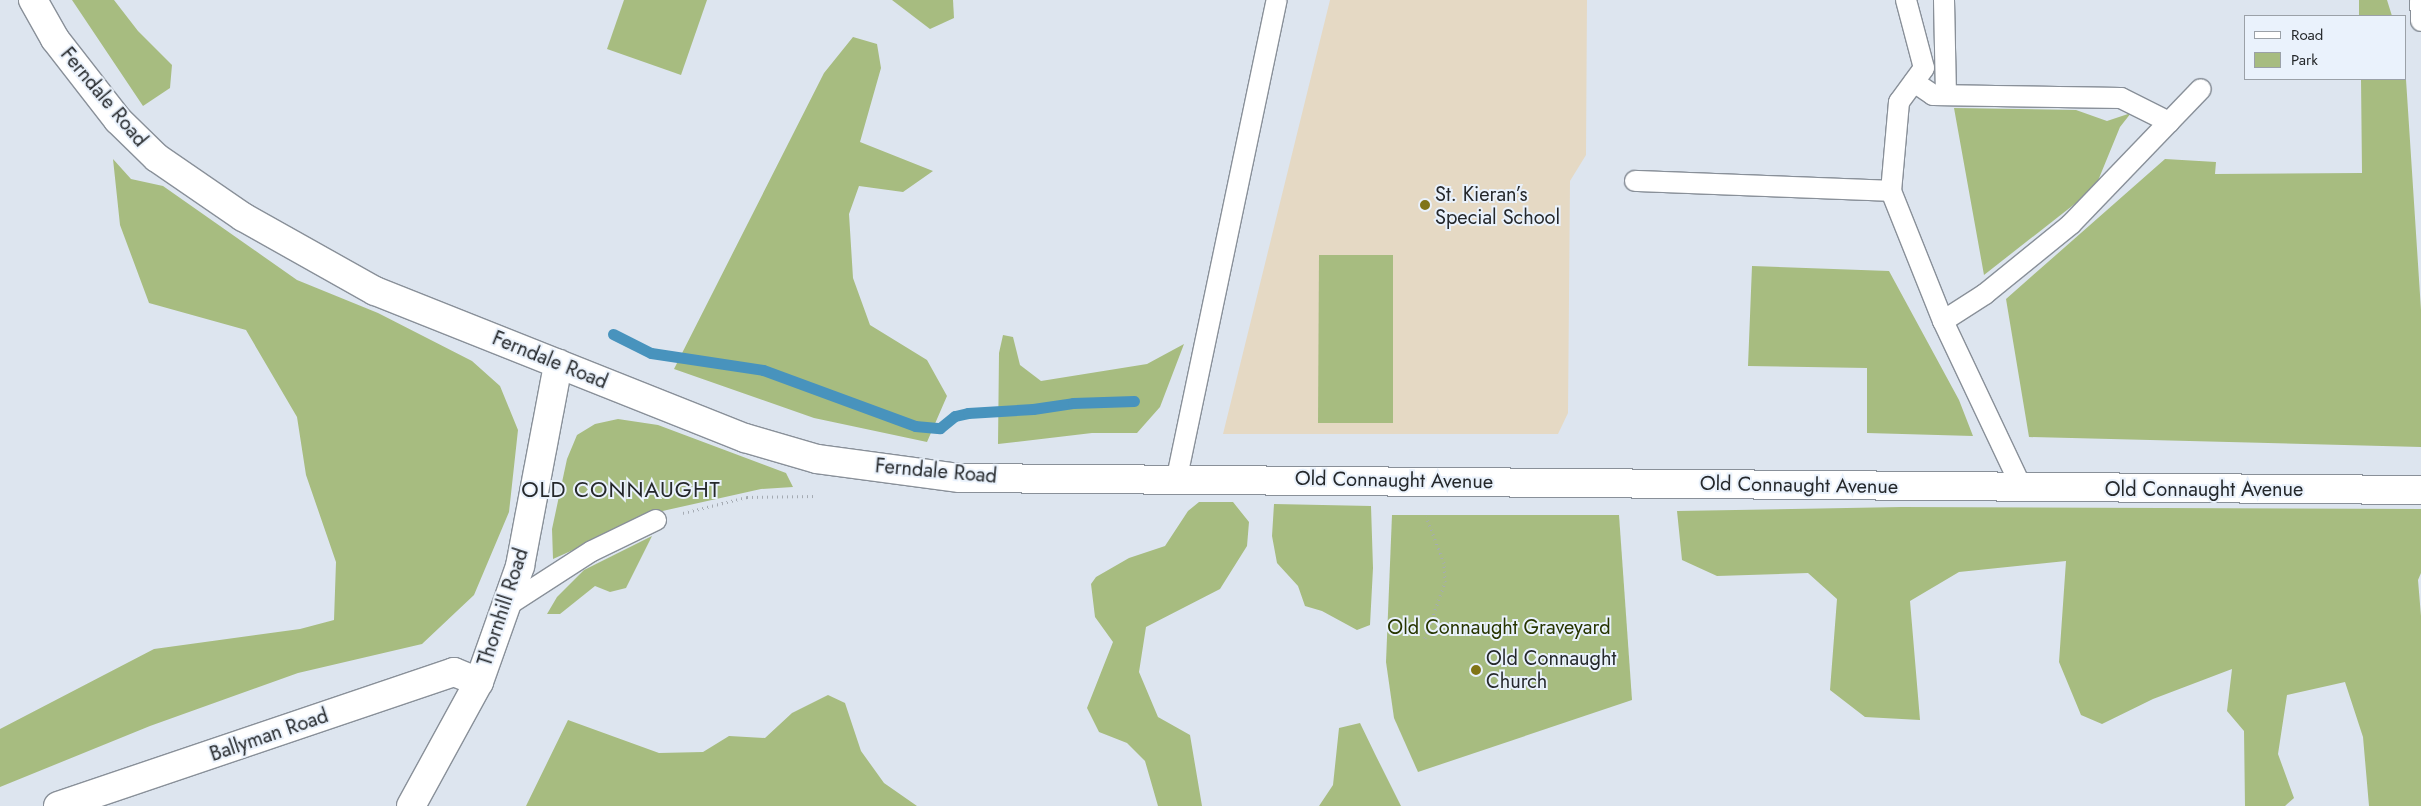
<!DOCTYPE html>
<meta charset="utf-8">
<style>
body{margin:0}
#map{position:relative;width:2421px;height:806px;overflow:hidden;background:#dde5ef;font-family:Jost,sans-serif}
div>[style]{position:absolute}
.education>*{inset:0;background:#e5d9c4}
.green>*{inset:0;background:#a7bc80}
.stream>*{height:11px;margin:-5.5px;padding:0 5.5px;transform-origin:5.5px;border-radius:5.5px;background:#4893bd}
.path>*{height:3px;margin-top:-1.5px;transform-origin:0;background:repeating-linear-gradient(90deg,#a5abb3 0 1px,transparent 0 5px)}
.roads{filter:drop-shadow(1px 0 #899099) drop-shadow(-1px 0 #899099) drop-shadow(0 1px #899099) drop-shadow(0 -1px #899099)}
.service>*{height:20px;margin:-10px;padding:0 10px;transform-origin:10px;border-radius:10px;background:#fff}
.tertiary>*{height:28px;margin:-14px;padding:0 14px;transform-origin:14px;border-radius:14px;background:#fff}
.dots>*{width:14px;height:14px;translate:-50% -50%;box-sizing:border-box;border:2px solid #eaf2fc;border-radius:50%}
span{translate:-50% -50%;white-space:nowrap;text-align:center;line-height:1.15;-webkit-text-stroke:4px #eaf2fc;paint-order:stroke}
.street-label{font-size:20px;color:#25282b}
.poi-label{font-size:20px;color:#25282b}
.left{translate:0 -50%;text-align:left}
.park-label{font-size:20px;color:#273500}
.quarter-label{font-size:22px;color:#25282b;letter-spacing:1px}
.legend{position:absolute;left:2244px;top:15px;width:162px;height:65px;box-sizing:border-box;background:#eaf2fc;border:1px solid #9ba1a8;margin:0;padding:6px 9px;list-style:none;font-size:15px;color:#25282b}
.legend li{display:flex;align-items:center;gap:10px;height:25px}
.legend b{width:25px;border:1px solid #9ba1a8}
</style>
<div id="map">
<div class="education">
<div style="clip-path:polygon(1330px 0,1587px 0,1586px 155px,1570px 181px,1568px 413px,1558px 434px,1223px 434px)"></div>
</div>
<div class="green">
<div style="clip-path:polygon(72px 0,114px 0,138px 31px,172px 65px,170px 88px,143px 106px)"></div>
<div style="clip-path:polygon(624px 0,707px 0,681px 75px,607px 49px)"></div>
<div style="clip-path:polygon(892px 0,953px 0,954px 18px,930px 29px)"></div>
<div style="clip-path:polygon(2359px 0,2387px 0,2392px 16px,2359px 16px)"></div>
<div style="clip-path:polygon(853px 37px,877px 44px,881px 68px,860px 142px,933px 171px,903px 192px,859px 186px,849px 214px,853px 278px,870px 325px,927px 360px,947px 396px,927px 442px,814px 418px,674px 369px,824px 73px)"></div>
<div style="clip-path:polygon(2405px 64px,2421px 310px,2421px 447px,2029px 437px,2006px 299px,2165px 159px,2216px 162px,2215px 174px,2362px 173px,2361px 79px,2405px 79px)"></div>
<div style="clip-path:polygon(1954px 108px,2076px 110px,2107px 121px,2131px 113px,2120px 127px,2095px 188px,1984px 275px)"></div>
<div style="clip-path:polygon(113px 159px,131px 179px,163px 186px,297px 280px,378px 313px,472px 361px,500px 386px,518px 430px,509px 512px,474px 595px,422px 644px,298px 673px,150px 726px,0 787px,0 729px,154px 649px,300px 629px,334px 620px,336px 562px,306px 475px,297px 417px,246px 330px,149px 303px,120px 225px)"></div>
<div style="clip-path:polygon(1319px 255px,1393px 255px,1393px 423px,1318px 423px)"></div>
<div style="clip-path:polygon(1752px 266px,1889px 271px,1959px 400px,1973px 436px,1867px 433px,1867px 368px,1748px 366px)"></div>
<div style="clip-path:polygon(1003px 335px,1013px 337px,1020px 365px,1041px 381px,1147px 364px,1184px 344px,1160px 407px,1137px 433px,1092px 433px,998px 444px,999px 353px)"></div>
<div style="clip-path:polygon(618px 419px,658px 425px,786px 473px,793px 487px,761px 489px,658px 512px,553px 559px,552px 529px,567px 459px,577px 435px,595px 424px)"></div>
<div style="clip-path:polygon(1199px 502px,1233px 502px,1249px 522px,1247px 546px,1220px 589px,1146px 627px,1139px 672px,1158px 717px,1190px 735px,1202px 806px,1158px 806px,1145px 761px,1127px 743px,1099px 732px,1087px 708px,1113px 642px,1095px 617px,1091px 584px,1096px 577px,1129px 558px,1165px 546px,1188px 511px)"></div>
<div style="clip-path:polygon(1274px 504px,1371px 506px,1373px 568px,1370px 625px,1357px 630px,1322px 611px,1305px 606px,1298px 586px,1277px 563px,1272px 536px)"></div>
<div style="clip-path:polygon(1902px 507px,2421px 509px,2421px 573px,2418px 580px,2421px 616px,2421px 806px,2369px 806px,2363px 737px,2345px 682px,2287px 695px,2278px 754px,2294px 798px,2285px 806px,2245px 806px,2244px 731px,2227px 711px,2232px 669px,2153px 699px,2102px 724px,2081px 715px,2059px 662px,2066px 561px,1959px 572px,1910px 601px,1920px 720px,1865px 717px,1830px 690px,1837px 599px,1808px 573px,1717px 576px,1682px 560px,1677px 511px)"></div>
<div style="clip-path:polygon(1392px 515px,1619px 515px,1632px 700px,1418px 772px,1394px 718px,1386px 662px)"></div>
<div style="clip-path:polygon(652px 536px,626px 588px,610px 592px,595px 586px,560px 614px,547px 614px,557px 597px,584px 570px)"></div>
<div style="clip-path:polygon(828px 695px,845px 703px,861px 751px,884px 783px,917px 806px,526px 806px,568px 720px,659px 753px,703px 752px,729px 736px,765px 738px,792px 713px)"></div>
<div style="clip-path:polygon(1360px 723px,1375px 754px,1401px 806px,1319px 806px,1333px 785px,1339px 728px)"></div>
</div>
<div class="stream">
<div style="left:613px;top:334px;width:42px;rotate:26.6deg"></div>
<div style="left:651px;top:353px;width:113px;rotate:8.6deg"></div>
<div style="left:763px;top:370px;width:162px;rotate:20.2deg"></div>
<div style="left:915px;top:426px;width:25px;rotate:5deg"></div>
<div style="left:940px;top:428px;width:19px;rotate:-39deg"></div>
<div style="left:955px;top:416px;width:13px;rotate:-13deg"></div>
<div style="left:968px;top:413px;width:65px;rotate:-3.5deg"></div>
<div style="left:1033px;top:409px;width:40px;rotate:-8.5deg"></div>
<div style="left:1073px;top:403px;width:61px;rotate:-1.9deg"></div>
</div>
<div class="path">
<div style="left:683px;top:513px;width:66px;rotate:-14deg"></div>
<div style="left:747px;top:497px;width:69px;rotate:-0.8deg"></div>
<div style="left:1425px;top:638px;width:59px;rotate:-70.3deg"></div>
<div style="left:1445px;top:582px;width:19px;rotate:-93deg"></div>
<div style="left:1444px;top:563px;width:50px;rotate:-111deg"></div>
</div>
<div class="roads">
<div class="service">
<div style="left:1906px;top:0;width:70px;rotate:75.2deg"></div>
<div style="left:1924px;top:68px;width:42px;rotate:126.3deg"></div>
<div style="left:1899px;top:102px;width:89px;rotate:95.1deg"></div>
<div style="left:1891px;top:191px;width:140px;rotate:68.2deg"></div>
<div style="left:1943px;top:321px;width:185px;rotate:64.7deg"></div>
<div style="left:1944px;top:0;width:95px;rotate:88.8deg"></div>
<div style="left:2420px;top:0;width:21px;rotate:87deg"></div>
<div style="left:1914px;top:82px;width:23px;rotate:34deg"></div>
<div style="left:1933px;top:95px;width:188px;rotate:0.9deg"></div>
<div style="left:2121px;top:98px;width:54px;rotate:26.6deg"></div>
<div style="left:1635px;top:181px;width:256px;rotate:2.2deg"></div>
<div style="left:1943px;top:321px;width:50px;rotate:-32.7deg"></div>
<div style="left:1985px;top:294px;width:111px;rotate:-39.1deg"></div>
<div style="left:2071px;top:224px;width:187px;rotate:-46.1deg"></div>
<div style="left:1177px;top:477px;width:487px;rotate:-78.2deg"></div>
<div style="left:505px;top:607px;width:103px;rotate:-32.8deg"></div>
<div style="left:592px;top:551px;width:71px;rotate:-25.8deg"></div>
</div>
<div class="tertiary">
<div style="left:33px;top:0;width:45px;rotate:60.6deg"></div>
<div style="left:55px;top:39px;width:103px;rotate:52.1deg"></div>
<div style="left:118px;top:120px;width:54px;rotate:44.3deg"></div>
<div style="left:157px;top:158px;width:104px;rotate:34.5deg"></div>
<div style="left:243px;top:217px;width:151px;rotate:29.3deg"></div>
<div style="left:375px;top:291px;width:398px;rotate:21.7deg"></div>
<div style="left:745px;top:438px;width:75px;rotate:16.3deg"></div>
<div style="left:817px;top:459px;width:144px;rotate:7.6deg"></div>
<div style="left:960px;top:478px;width:1461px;rotate:0.47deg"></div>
<div style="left:58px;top:806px;width:418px;rotate:-18.7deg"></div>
<div style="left:454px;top:672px;width:27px;rotate:22deg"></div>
<div style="left:411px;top:806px;width:141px;rotate:-61.3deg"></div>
<div style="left:479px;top:682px;width:123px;rotate:-70.5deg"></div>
<div style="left:520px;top:566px;width:206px;rotate:-79.3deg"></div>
</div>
</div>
<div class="dots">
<div style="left:1425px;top:205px;background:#807417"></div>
<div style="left:1476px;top:670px;background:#807417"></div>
</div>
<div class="street-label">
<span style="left:104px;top:97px;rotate:50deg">Ferndale Road</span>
<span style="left:550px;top:360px;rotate:22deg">Ferndale Road</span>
<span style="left:936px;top:471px;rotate:5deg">Ferndale Road</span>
<span style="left:1394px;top:480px;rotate:1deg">Old Connaught Avenue</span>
<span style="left:1799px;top:485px;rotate:1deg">Old Connaught Avenue</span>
<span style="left:2204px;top:489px">Old Connaught Avenue</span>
<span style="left:503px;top:607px;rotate:-72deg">Thornhill Road</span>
<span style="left:269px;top:735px;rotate:-19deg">Ballyman Road</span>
</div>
<div class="poi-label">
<span class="left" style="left:1435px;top:206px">St. Kieran’s<br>Special School</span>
<span class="left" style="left:1486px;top:670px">Old Connaught<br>Church</span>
</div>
<div class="park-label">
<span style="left:1499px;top:627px">Old Connaught Graveyard</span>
</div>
<div class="quarter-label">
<span style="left:621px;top:490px">OLD CONNAUGHT</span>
</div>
<ul class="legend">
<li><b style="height:6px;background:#fff"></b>Road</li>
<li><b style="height:14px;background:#a7bc80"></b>Park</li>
</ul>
</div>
